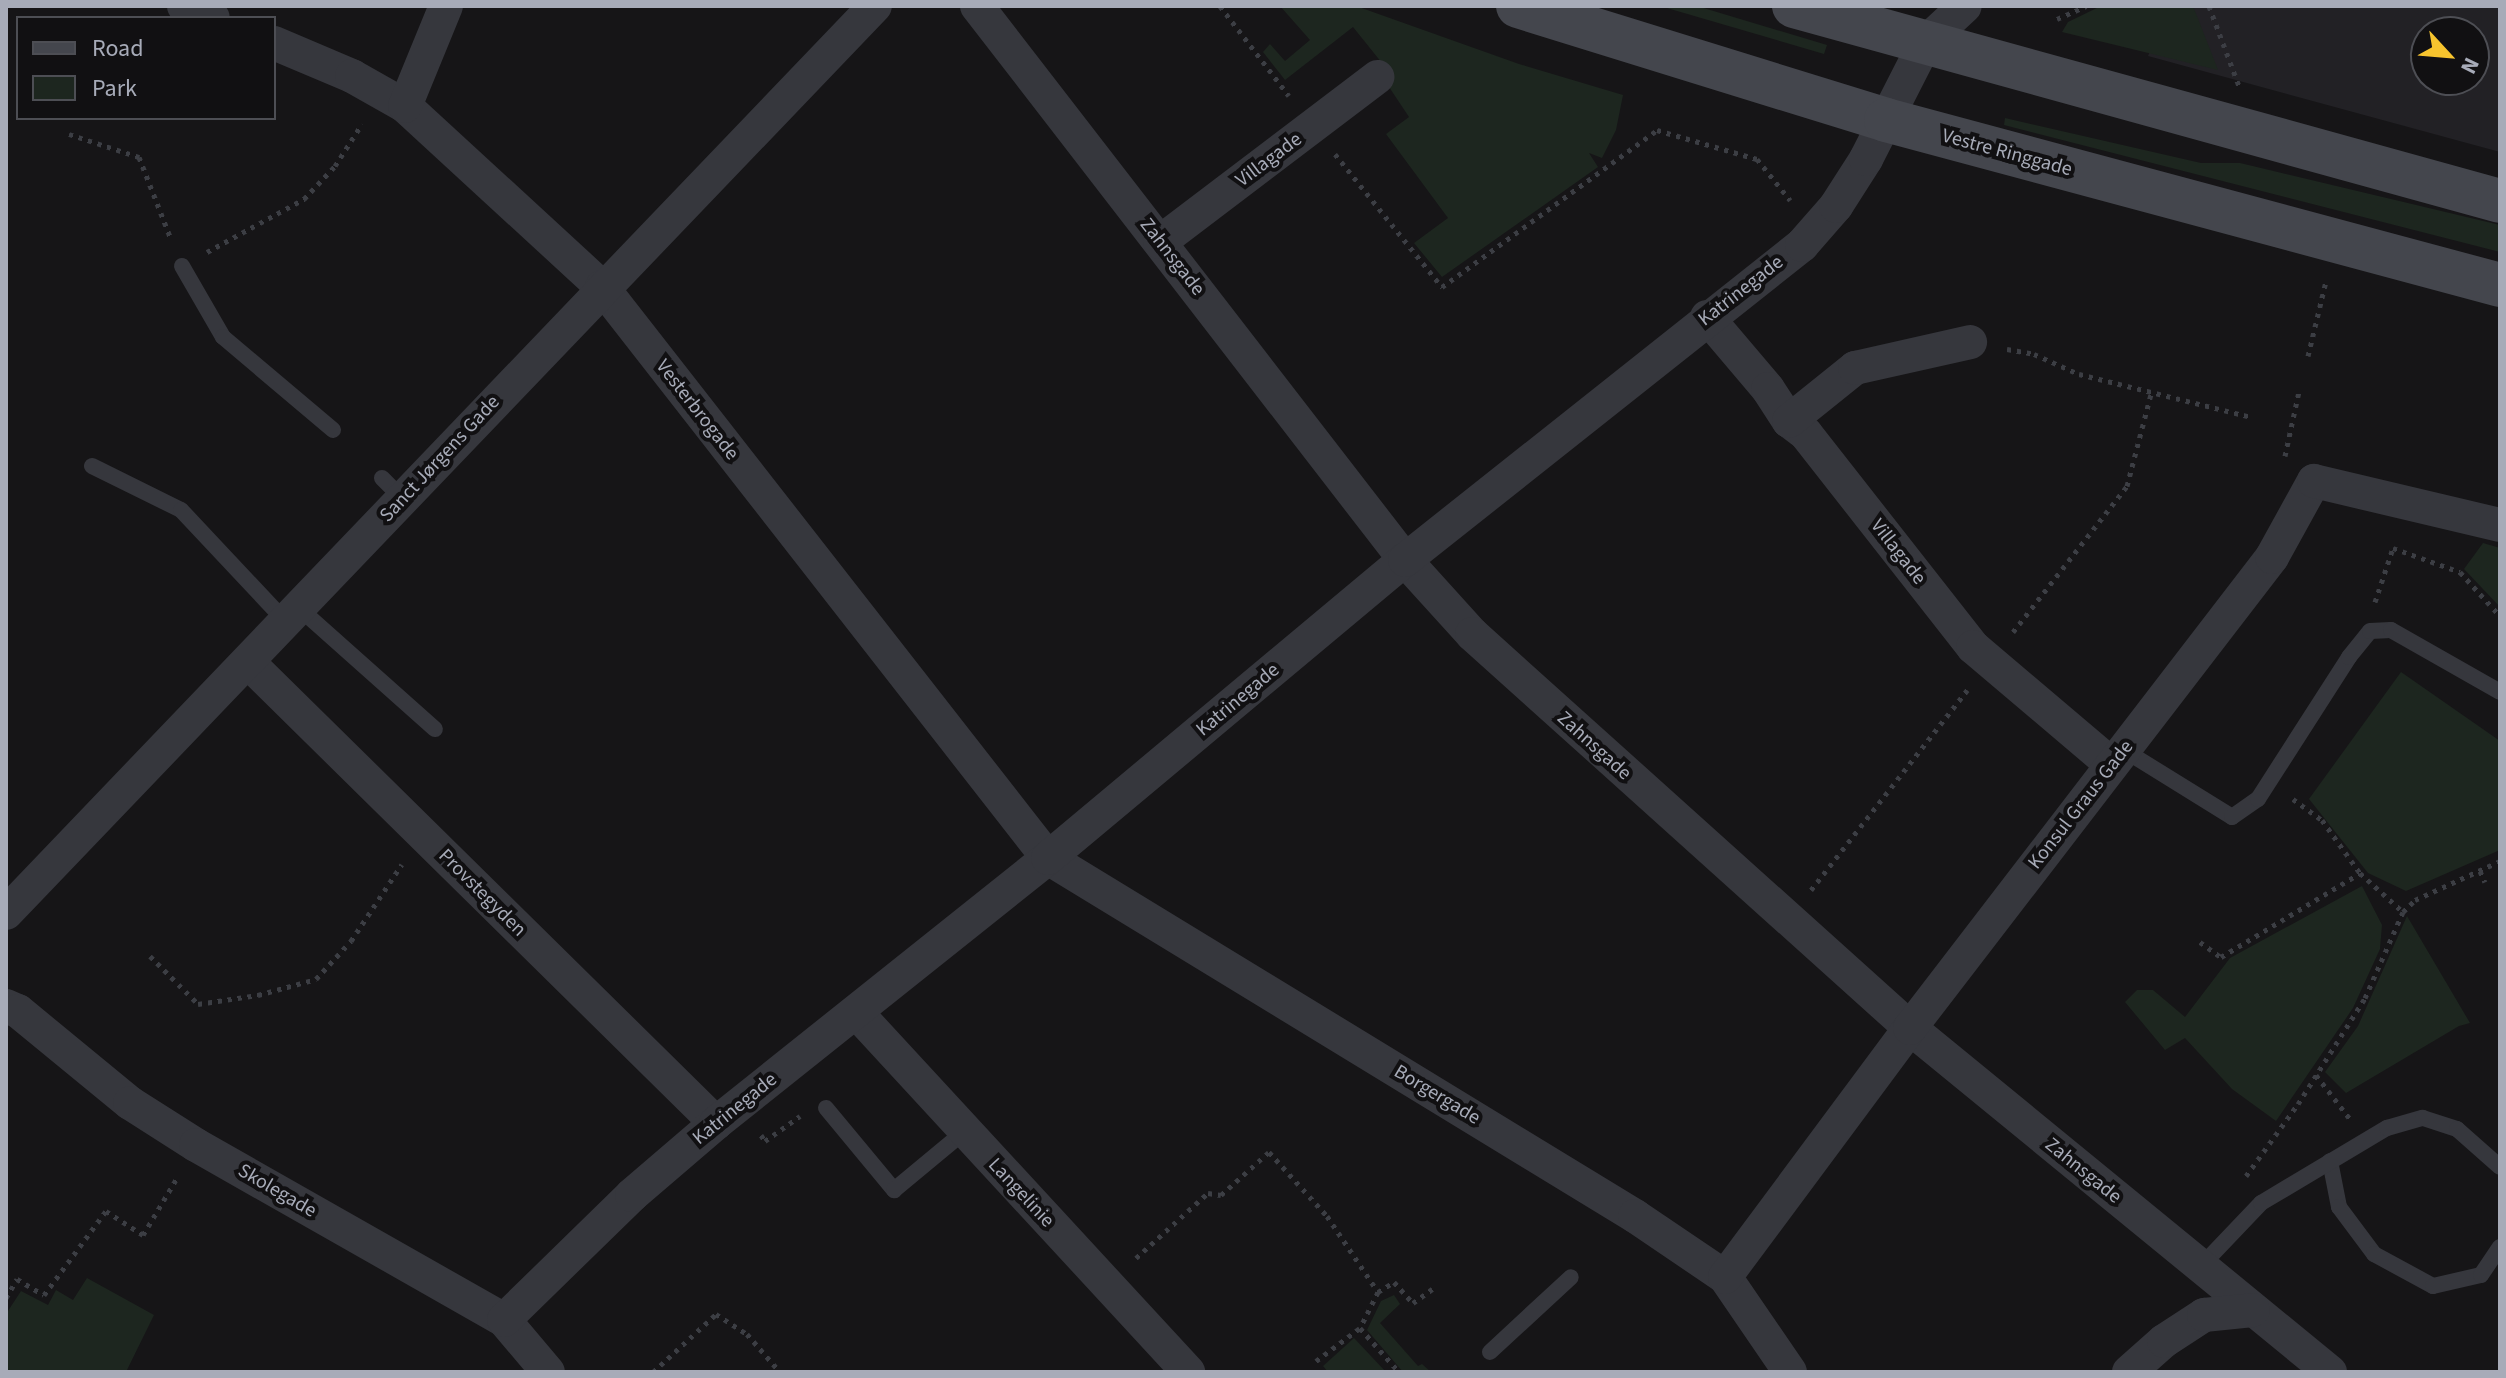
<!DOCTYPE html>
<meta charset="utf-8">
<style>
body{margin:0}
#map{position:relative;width:2506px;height:1378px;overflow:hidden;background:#161517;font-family:"Source Sans 3",sans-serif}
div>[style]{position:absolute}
.built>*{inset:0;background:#222125}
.green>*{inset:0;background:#1d261f}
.path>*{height:5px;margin-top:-2.5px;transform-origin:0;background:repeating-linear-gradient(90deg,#3c3e44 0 4px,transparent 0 10px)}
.lane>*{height:16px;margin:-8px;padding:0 8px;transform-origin:8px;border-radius:8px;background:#36373d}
.street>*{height:34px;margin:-17px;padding:0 17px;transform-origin:17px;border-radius:17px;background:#36373d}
.secondary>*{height:44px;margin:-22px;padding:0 22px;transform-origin:22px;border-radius:22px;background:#44464d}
span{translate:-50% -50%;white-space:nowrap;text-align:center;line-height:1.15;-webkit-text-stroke:8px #111012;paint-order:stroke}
.street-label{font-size:20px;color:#a7abb8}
.frame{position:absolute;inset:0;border:8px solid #a7abb8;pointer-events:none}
.legend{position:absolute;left:16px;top:16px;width:260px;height:104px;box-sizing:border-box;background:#111012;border:2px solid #4d4e54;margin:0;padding:10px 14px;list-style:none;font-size:24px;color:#a7abb8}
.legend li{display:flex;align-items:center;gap:16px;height:40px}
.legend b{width:40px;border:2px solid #4d4e54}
.north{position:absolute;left:2410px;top:16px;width:80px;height:80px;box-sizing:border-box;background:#111012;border:2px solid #4d4e54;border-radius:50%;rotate:116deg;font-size:22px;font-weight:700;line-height:32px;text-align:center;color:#a7abb8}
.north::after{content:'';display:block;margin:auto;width:28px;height:36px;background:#f7c42e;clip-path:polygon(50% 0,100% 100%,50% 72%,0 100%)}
</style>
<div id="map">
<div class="built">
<div style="clip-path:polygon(evenodd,2169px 6px,2500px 6px,2500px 152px,2148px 56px,2169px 6px,2426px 32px,2474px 32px,2474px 80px,2426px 80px,2426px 32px)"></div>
</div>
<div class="green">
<div style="clip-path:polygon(1280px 6px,1356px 6px,1519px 64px,1623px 95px,1616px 130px,1602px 158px,1589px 153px,1598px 167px,1442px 277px,1414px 243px,1448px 218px,1386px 134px,1409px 117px,1389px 87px,1394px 78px,1353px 27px,1285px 80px,1263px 52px,1270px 44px,1285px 61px,1310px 40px)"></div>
<div style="clip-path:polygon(1660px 6px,1697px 6px,1827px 45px,1824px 54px)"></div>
<div style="clip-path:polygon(2101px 6px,2193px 6px,2218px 70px,2062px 32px,2068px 22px)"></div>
<div style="clip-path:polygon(2005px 118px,2201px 163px,2240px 163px,2500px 225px,2500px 252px,2004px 125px)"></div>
<div style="clip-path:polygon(2483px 543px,2500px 548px,2500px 607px,2464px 569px)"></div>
<div style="clip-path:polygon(2401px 672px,2500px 741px,2500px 850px,2406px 891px,2368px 873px,2309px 799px)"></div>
<div style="clip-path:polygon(2362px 886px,2382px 925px,2380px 949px,2353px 1008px,2276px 1121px,2232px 1089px,2185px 1038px,2165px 1050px,2125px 1002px,2137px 990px,2153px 990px,2185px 1017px,2230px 958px)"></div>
<div style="clip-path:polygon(2407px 916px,2470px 1023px,2459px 1026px,2346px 1093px,2325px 1072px,2358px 1026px)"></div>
<div style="clip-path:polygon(87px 1278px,154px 1315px,126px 1372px,6px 1372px,6px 1314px,21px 1291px,48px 1305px,56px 1290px,73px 1300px)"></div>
<div style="clip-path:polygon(1394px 1295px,1400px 1304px,1380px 1323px,1418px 1366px,1422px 1364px,1431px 1372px,1403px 1372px,1367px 1330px,1381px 1301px)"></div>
<div style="clip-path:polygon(1354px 1338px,1386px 1372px,1328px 1372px,1323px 1366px)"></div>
</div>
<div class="path">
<div style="left:1220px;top:6px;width:113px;rotate:52.5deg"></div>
<div style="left:2209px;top:6px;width:85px;rotate:69.4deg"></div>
<div style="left:2057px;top:19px;width:32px;rotate:-24deg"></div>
<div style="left:69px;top:134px;width:74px;rotate:18.2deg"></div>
<div style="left:139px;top:157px;width:88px;rotate:68.7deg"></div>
<div style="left:1335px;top:154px;width:171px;rotate:51.2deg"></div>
<div style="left:1442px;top:287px;width:266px;rotate:-36.1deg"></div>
<div style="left:1657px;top:130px;width:104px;rotate:16.2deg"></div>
<div style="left:1757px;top:159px;width:53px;rotate:51.2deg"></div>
<div style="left:207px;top:252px;width:111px;rotate:-28.7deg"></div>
<div style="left:304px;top:199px;width:45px;rotate:-46.8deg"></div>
<div style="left:335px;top:166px;width:50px;rotate:-57.3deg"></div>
<div style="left:2007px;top:349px;width:27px;rotate:10deg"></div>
<div style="left:2034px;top:354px;width:49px;rotate:24deg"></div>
<div style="left:2079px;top:374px;width:177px;rotate:14deg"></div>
<div style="left:2308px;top:356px;width:77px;rotate:-76.5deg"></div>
<div style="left:2285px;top:456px;width:66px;rotate:-77.8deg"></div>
<div style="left:2375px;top:602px;width:57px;rotate:-71.6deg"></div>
<div style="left:2393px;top:548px;width:71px;rotate:19.7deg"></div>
<div style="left:2460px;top:572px;width:59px;rotate:47.7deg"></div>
<div style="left:2013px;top:632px;width:185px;rotate:-52deg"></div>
<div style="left:2127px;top:486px;width:95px;rotate:-75.4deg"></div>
<div style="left:2293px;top:799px;width:36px;rotate:36deg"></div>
<div style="left:2322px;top:820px;width:65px;rotate:54.4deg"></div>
<div style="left:2360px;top:873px;width:58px;rotate:42.2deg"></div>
<div style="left:2480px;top:871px;width:12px;rotate:66deg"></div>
<div style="left:1811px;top:890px;width:254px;rotate:-52deg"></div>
<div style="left:2200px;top:942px;width:26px;rotate:36deg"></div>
<div style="left:2221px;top:957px;width:162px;rotate:-31.1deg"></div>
<div style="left:150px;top:956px;width:68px;rotate:45deg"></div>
<div style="left:198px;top:1004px;width:61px;rotate:-8.5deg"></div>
<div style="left:258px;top:995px;width:60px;rotate:-15.4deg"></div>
<div style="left:316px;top:979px;width:52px;rotate:-47.4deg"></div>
<div style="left:351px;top:941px;width:92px;rotate:-56.5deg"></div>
<div style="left:2316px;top:1075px;width:56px;rotate:52.3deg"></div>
<div style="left:761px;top:1135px;width:7px;rotate:56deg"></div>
<div style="left:765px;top:1141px;width:43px;rotate:-35.5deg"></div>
<div style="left:2246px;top:1176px;width:89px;rotate:-54.2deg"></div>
<div style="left:2298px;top:1104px;width:125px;rotate:-57.7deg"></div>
<div style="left:2365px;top:998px;width:94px;rotate:-66.2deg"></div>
<div style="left:2403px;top:912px;width:17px;rotate:-45deg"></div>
<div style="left:2415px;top:900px;width:94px;rotate:-24.6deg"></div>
<div style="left:1136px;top:1258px;width:97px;rotate:-42.1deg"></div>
<div style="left:1208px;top:1193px;width:13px;rotate:9deg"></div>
<div style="left:1221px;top:1195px;width:64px;rotate:-41.9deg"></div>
<div style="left:1269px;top:1152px;width:86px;rotate:47.8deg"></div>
<div style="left:1327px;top:1216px;width:92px;rotate:56.1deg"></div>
<div style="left:1378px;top:1292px;width:40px;rotate:116.6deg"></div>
<div style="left:1360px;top:1328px;width:59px;rotate:48.4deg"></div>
<div style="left:1378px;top:1292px;width:19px;rotate:-32deg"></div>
<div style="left:1394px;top:1282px;width:28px;rotate:48deg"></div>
<div style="left:1413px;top:1303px;width:24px;rotate:-36deg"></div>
<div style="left:6px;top:1298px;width:22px;rotate:-60deg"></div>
<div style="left:17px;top:1279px;width:31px;rotate:31deg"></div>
<div style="left:44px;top:1295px;width:104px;rotate:-53.6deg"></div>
<div style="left:106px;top:1211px;width:44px;rotate:33deg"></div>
<div style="left:143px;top:1235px;width:66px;rotate:-59.2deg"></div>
<div style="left:1316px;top:1361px;width:55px;rotate:-36.9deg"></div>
<div style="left:140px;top:1372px;width:1px;rotate:-45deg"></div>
<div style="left:653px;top:1372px;width:86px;rotate:-42.6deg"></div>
<div style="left:716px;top:1314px;width:37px;rotate:33deg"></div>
<div style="left:747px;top:1334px;width:50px;rotate:49deg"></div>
</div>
<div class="lane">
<div style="left:182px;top:266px;width:82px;rotate:60deg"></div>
<div style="left:223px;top:337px;width:144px;rotate:40.2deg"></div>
<div style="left:92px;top:466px;width:99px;rotate:26.3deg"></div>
<div style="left:181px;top:510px;width:154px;rotate:46.8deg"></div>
<div style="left:382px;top:478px;width:28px;rotate:45deg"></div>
<div style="left:299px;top:608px;width:182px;rotate:41.7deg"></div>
<div style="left:2124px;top:750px;width:127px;rotate:31.8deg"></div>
<div style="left:2232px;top:817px;width:32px;rotate:-35deg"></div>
<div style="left:2258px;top:799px;width:169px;rotate:-57.3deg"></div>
<div style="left:2349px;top:657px;width:33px;rotate:-51deg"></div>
<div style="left:2370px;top:631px;width:21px;rotate:-3deg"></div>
<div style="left:2391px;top:630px;width:125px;rotate:29.6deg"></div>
<div style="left:826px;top:1108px;width:107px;rotate:50.3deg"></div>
<div style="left:894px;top:1190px;width:92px;rotate:-39.7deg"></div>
<div style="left:2330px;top:1161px;width:47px;rotate:78.9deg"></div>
<div style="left:2339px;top:1207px;width:59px;rotate:53.3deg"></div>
<div style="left:2374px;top:1254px;width:67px;rotate:28.5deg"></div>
<div style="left:2433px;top:1286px;width:49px;rotate:-12.9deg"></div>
<div style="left:2481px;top:1275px;width:34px;rotate:-56deg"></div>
<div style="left:2202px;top:1265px;width:86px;rotate:-46.4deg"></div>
<div style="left:2261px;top:1203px;width:147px;rotate:-30.8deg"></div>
<div style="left:2387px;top:1128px;width:37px;rotate:-16deg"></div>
<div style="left:2423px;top:1118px;width:36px;rotate:18deg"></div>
<div style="left:2457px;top:1129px;width:57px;rotate:41.5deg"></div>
<div style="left:1490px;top:1352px;width:110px;rotate:-42.8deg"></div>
</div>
<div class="street">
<div style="left:184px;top:6px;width:31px;rotate:22deg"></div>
<div style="left:977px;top:6px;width:700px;rotate:52.31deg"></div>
<div style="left:1405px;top:560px;width:100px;rotate:47.8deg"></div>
<div style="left:1472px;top:634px;width:589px;rotate:41.97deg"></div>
<div style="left:1910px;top:1028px;width:543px;rotate:39.32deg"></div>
<div style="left:274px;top:43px;width:85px;rotate:22.9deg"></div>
<div style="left:352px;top:76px;width:61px;rotate:29.5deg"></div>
<div style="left:405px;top:106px;width:268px;rotate:42.6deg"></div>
<div style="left:602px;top:287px;width:725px;rotate:52.01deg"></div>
<div style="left:1048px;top:858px;width:688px;rotate:31.38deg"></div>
<div style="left:1635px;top:1216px;width:109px;rotate:34.1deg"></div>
<div style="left:1725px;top:1277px;width:115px;rotate:55.6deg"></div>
<div style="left:405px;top:106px;width:108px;rotate:-67.7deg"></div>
<div style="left:1160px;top:242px;width:273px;rotate:-37.2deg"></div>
<div style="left:1707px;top:317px;width:94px;rotate:49.7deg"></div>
<div style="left:1768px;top:389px;width:38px;rotate:57deg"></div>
<div style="left:1789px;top:421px;width:21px;rotate:37deg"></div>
<div style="left:1806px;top:434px;width:271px;rotate:51.9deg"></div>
<div style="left:1973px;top:647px;width:182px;rotate:40.3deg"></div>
<div style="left:1789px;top:421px;width:85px;rotate:-38.8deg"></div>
<div style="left:1855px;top:368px;width:118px;rotate:-12.7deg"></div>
<div style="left:248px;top:662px;width:657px;rotate:44.57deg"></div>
<div style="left:6px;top:913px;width:1256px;rotate:-46.23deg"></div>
<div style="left:6px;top:1006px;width:13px;rotate:23deg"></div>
<div style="left:18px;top:1011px;width:145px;rotate:39.4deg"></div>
<div style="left:130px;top:1103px;width:78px;rotate:32.5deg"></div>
<div style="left:196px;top:1145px;width:354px;rotate:29.6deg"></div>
<div style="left:504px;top:1320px;width:68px;rotate:49.8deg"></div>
<div style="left:856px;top:1012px;width:490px;rotate:47.3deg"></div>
<div style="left:1725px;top:1277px;width:310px;rotate:-53.4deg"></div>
<div style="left:1910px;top:1028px;width:594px;rotate:-52.45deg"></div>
<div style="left:2272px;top:557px;width:87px;rotate:-61.1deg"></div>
<div style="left:2314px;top:481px;width:191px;rotate:13.3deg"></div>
<div style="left:504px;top:1320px;width:179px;rotate:-44.3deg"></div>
<div style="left:632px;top:1195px;width:111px;rotate:-40.6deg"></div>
<div style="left:716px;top:1123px;width:425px;rotate:-38.6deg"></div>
<div style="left:1048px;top:858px;width:465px;rotate:-39.9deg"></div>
<div style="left:1405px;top:560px;width:507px;rotate:-38.43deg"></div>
<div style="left:1802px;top:245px;width:52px;rotate:-48.9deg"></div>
<div style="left:1836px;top:206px;width:56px;rotate:-57.4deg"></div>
<div style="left:1866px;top:159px;width:130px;rotate:-63deg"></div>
<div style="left:1925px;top:43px;width:54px;rotate:-42.8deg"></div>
<div style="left:2129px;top:1372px;width:47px;rotate:-41.5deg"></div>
<div style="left:2164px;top:1341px;width:48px;rotate:-33deg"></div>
<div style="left:2204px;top:1315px;width:49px;rotate:-5.8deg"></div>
</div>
<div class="secondary">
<div style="left:1518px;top:6px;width:385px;rotate:17.2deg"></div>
<div style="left:1886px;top:120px;width:636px;rotate:15.04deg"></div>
<div style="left:1794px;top:6px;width:732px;rotate:15.44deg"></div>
</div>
<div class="street-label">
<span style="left:2007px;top:153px;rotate:15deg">Vestre Ringgade</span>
<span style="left:1269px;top:160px;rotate:-37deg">Villagade</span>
<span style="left:1172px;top:257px;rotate:52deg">Zahnsgade</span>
<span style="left:1741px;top:291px;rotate:-38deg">Katrinegade</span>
<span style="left:697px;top:410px;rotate:52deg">Vesterbrogade</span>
<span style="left:440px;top:459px;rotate:-47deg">Sanct Jørgens Gade</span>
<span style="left:1898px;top:552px;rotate:52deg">Villagade</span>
<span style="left:1238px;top:700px;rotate:-40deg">Katrinegade</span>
<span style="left:1594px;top:746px;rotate:42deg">Zahnsgade</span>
<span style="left:2081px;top:805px;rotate:-52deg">Konsul Graus Gade</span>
<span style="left:482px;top:893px;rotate:45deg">Provstegyden</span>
<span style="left:1437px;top:1095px;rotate:31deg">Borgergade</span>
<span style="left:735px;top:1109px;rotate:-39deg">Katrinegade</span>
<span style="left:2083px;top:1171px;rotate:39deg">Zahnsgade</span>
<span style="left:277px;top:1191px;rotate:30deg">Skolegade</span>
<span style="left:1021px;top:1193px;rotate:47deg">Langelinie</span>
</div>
<div class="frame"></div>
<ul class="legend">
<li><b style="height:10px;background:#44464d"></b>Road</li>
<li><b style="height:22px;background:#1d261f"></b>Park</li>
</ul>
<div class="north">N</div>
</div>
